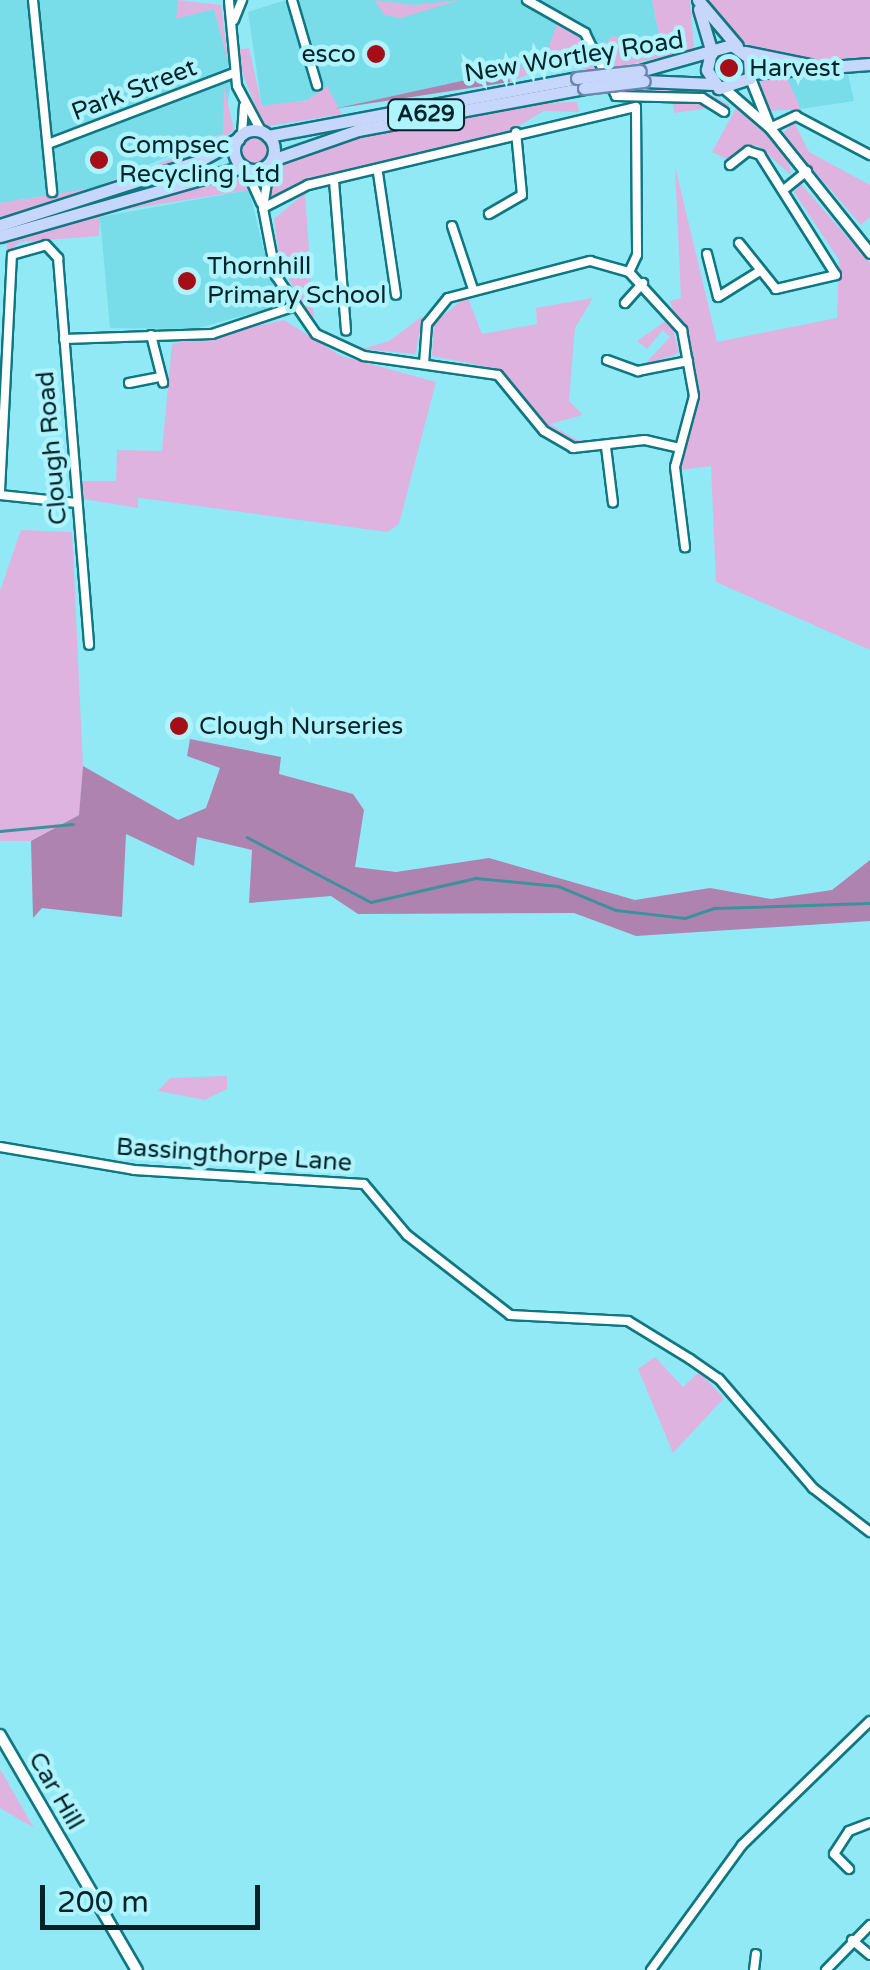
<!DOCTYPE html>
<style>
body{margin:0}
#map{position:relative;width:870px;height:1970px;overflow:hidden;background:#91e9f5;font-family:"Varela Round",sans-serif}
div>[style]{position:absolute}
.built>*{inset:0;background:#79dce9}
.green>*{inset:0;background:#dfb3df}
.round{border-radius:50%}
.forest>*{inset:0;background:#af83af}
.stream>*{height:2.5px;margin:-1.25px;padding:0 1.25px;transform-origin:1.25px;border-radius:1.25px;background:#3d919b}
.roads{filter:drop-shadow(2px 0 #0f7782) drop-shadow(-2px 0 #0f7782) drop-shadow(0 2px #0f7782) drop-shadow(0 -2px #0f7782)}
.minor>*{height:8px;margin:-4px;padding:0 4px;transform-origin:4px;border-radius:4px;background:#fff}
.tertiary>*{height:9px;margin:-4.5px;padding:0 4.5px;transform-origin:4.5px;border-radius:4.5px;background:#fff}
.secondary>*{height:10px;margin:-5px;padding:0 5px;transform-origin:5px;border-radius:5px;background:#fff}
.primary>*{height:11px;margin:-5.5px;padding:0 5.5px;transform-origin:5.5px;border-radius:5.5px;background:#c7d6fb}
.primary>.ring{margin:-5.5px;padding:0;box-sizing:content-box;background:none;border:11px solid #c7d6fb;border-radius:50%}
.bridges{filter:drop-shadow(2px 0 #6986b0) drop-shadow(-2px 0 #6986b0) drop-shadow(0 2px #6986b0) drop-shadow(0 -2px #6986b0)}
.primary-bridge>*{height:11px;margin:-5.5px;padding:0 5.5px;transform-origin:5.5px;border-radius:5.5px;background:#c7d6fb}
.dots>*{width:28px;height:28px;translate:-50% -50%;box-sizing:border-box;border:5px solid #aff3fd;border-radius:50%}
span{translate:-50% -50%;white-space:nowrap;text-align:center;line-height:1.15;-webkit-text-stroke:9px #aff3fd;paint-order:stroke}
.shield-label span{padding:2px 8px;background:#aff3fd;border:2px solid;border-radius:8px;-webkit-text-stroke-width:0}
.shield-label{font-size:22px;color:#002429;font-weight:700}
.poi-label{font-size:25px;color:#002429}
.right{translate:-100% -50%;text-align:right}
.left{translate:0 -50%;text-align:left}
.street-label{font-size:25px;color:#002429}
.scale{position:absolute;left:40px;top:1885px;width:220px;height:45px;box-sizing:border-box;border:5px solid #002429;border-top:0;padding-left:12px;font-size:30px;line-height:35px;white-space:nowrap;color:#002429;-webkit-text-stroke:8px #aff3fd;paint-order:stroke}
</style>
<div id="map">
<div class="built">
<div style="clip-path:polygon(0 0,178px 0,177px 18px,214px 9px,232px 74px,223px 133px,94px 188px,0 203px)"></div>
<div style="clip-path:polygon(286px 0,652px 0,662px 50px,613px 36px,605px 50px,558px 24px,544px 59px,507px 71px,333px 109px,308px 100px,262px 107px,248px 12px)"></div>
<div style="clip-path:polygon(783px 57px,845px 61px,854px 101px,801px 109px,790px 101px)"></div>
<div style="clip-path:polygon(249px 190px,278px 306px,195px 329px,110px 328px,100px 217px)"></div>
</div>
<div class="green">
<div style="clip-path:polygon(178px 0,221px 5px,229px 66px,214px 9px,176px 19px)"></div>
<div style="clip-path:polygon(375px 0,414px 5px,460px 0,401px 18px,384px 15px)"></div>
<div style="clip-path:polygon(652px 0,690px 0,694px 50px,609px 69px,601px 47px,613px 36px,662px 50px)"></div>
<div style="clip-path:polygon(704px 0,870px 0,870px 57px,809px 62px,750px 49px)"></div>
<div style="clip-path:polygon(557px 24px,584px 38px,595px 71px,555px 63px,510px 82px,507px 71px,544px 59px)"></div>
<div style="clip-path:polygon(249px 48px,262px 106px,308px 100px,327px 86px,342px 114px,263px 127px,238px 61px,237px 50px)"></div>
<div style="clip-path:polygon(785px 74px,801px 109px,766px 111px,760px 80px)"></div>
<div style="clip-path:polygon(224px 86px,234px 130px,201px 154px,0 218px,0 203px,93px 188px,195px 150px,223px 133px)"></div>
<div style="clip-path:polygon(698px 88px,730px 105px,674px 113px,672px 93px,616px 91px)"></div>
<div style="clip-path:polygon(577px 102px,579px 112px,544px 111px,508px 132px,271px 196px,272px 170px,310px 147px,505px 104px)"></div>
<div style="clip-path:polygon(736px 108px,787px 153px,791px 175px,757px 145px,727px 159px,712px 152px)"></div>
<div style="clip-path:polygon(794px 122px,809px 152px,870px 185px,870px 217px,861px 225px,782px 134px)"></div>
<div class="round" style="left:239px;top:134px;width:30px;height:30px"></div>
<div style="clip-path:polygon(675px 166px,717px 342px,837px 318px,839px 260px,794px 192px,801px 184px,870px 263px,870px 650px,716px 582px,711px 466px,680px 470px,699px 389px,670px 301px,681px 298px)"></div>
<div style="clip-path:polygon(233px 172px,249px 190px,123px 210px,100px 217px,99px 236px,19px 242px,8px 255px,6px 242px)"></div>
<div style="clip-path:polygon(305px 193px,314px 323px,280px 264px,274px 219px)"></div>
<div style="clip-path:polygon(644px 293px,670px 316px,679px 353px,643px 366px,670px 337px,663px 330px,647px 349px,637px 341px,667px 320px)"></div>
<div style="clip-path:polygon(467px 296px,482px 334px,537px 324px,536px 308px,593px 298px,575px 328px,569px 401px,583px 415px,550px 424px,577px 440px,612px 443px,570px 443px,543px 425px,498px 369px,432px 356px,434px 323px)"></div>
<div style="clip-path:polygon(423px 316px,415px 354px,363px 349px,389px 341px)"></div>
<div style="clip-path:polygon(284px 320px,341px 356px,436px 382px,399px 524px,387px 532px,155px 500px,138px 498px,138px 508px,83px 499px,81px 481px,116px 481px,117px 450px,162px 451px,172px 344px)"></div>
<div style="clip-path:polygon(21px 530px,72px 532px,83px 766px,79px 815px,31px 841px,0 841px,0 591px)"></div>
<div style="clip-path:polygon(227px 1076px,227px 1089px,205px 1100px,158px 1091px,170px 1078px)"></div>
<div style="clip-path:polygon(655px 1357px,683px 1387px,699px 1372px,724px 1398px,673px 1453px,638px 1369px)"></div>
<div style="clip-path:polygon(0 1769px,34px 1828px,0 1808px)"></div>
</div>
<div class="forest">
<div style="clip-path:polygon(507px 71px,510px 82px,333px 109px)"></div>
<div style="clip-path:polygon(190px 739px,281px 757px,279px 774px,353px 794px,364px 810px,355px 867px,396px 872px,489px 858px,635px 900px,710px 888px,771px 899px,832px 890px,870px 860px,870px 921px,636px 936px,574px 913px,358px 914px,331px 896px,249px 903px,252px 850px,197px 837px,194px 866px,126px 834px,122px 917px,42px 908px,33px 918px,31px 841px,79px 815px,83px 766px,178px 820px,206px 808px,220px 768px,187px 756px)"></div>
</div>
<div class="stream">
<div style="left:0;top:831px;width:73px;rotate:-5.5deg"></div>
<div style="left:247px;top:837px;width:140px;rotate:27.7deg"></div>
<div style="left:371px;top:902px;width:108px;rotate:-12.9deg"></div>
<div style="left:476px;top:878px;width:82px;rotate:5.6deg"></div>
<div style="left:558px;top:886px;width:63px;rotate:22.5deg"></div>
<div style="left:616px;top:910px;width:69px;rotate:6.6deg"></div>
<div style="left:685px;top:918px;width:31px;rotate:-19deg"></div>
<div style="left:714px;top:908px;width:156px;rotate:-1.8deg"></div>
</div>
<div class="roads">
<div class="minor">
<div style="left:33px;top:0;width:193px;rotate:84.3deg"></div>
<div style="left:292px;top:0;width:89px;rotate:73.6deg"></div>
<div style="left:527px;top:0;width:67px;rotate:29.6deg"></div>
<div style="left:585px;top:33px;width:70px;rotate:63.8deg"></div>
<div style="left:616px;top:96px;width:86px;rotate:1.3deg"></div>
<div style="left:702px;top:98px;width:26px;rotate:32deg"></div>
<div style="left:229px;top:1px;width:85px;rotate:84.6deg"></div>
<div style="left:237px;top:86px;width:51px;rotate:61.9deg"></div>
<div style="left:234px;top:20px;width:22px;rotate:-68deg"></div>
<div style="left:770px;top:128px;width:29px;rotate:-25deg"></div>
<div style="left:796px;top:116px;width:84px;rotate:27.8deg"></div>
<div style="left:242px;top:134px;width:28px;rotate:-86deg"></div>
<div style="left:48px;top:144px;width:199px;rotate:-20.9deg"></div>
<div style="left:270px;top:163px;width:46px;rotate:98.8deg"></div>
<div style="left:263px;top:208px;width:69px;rotate:79.2deg"></div>
<div style="left:276px;top:276px;width:70px;rotate:55.4deg"></div>
<div style="left:316px;top:334px;width:53px;rotate:24.6deg"></div>
<div style="left:364px;top:356px;width:135px;rotate:8.1deg"></div>
<div style="left:498px;top:375px;width:72px;rotate:50.6deg"></div>
<div style="left:544px;top:431px;width:34px;rotate:30deg"></div>
<div style="left:573px;top:448px;width:72px;rotate:-6.3deg"></div>
<div style="left:645px;top:440px;width:35px;rotate:13deg"></div>
<div style="left:730px;top:165px;width:23px;rotate:-38deg"></div>
<div style="left:748px;top:151px;width:13px;rotate:18deg"></div>
<div style="left:760px;top:155px;width:142px;rotate:57.7deg"></div>
<div style="left:836px;top:275px;width:62px;rotate:166.9deg"></div>
<div style="left:776px;top:289px;width:59px;rotate:-128.8deg"></div>
<div style="left:246px;top:169px;width:37px;rotate:66deg"></div>
<div style="left:378px;top:173px;width:123px;rotate:81.6deg"></div>
<div style="left:334px;top:181px;width:150px;rotate:85.4deg"></div>
<div style="left:786px;top:188px;width:27px;rotate:-39deg"></div>
<div style="left:263px;top:208px;width:51px;rotate:-27.1deg"></div>
<div style="left:308px;top:185px;width:337px;rotate:-13.4deg"></div>
<div style="left:636px;top:107px;width:148px;rotate:89.6deg"></div>
<div style="left:637px;top:255px;width:19px;rotate:115deg"></div>
<div style="left:489px;top:214px;width:38px;rotate:-30deg"></div>
<div style="left:522px;top:195px;width:63px;rotate:-95.4deg"></div>
<div style="left:452px;top:226px;width:66px;rotate:71.6deg"></div>
<div style="left:707px;top:254px;width:44px;rotate:75.7deg"></div>
<div style="left:718px;top:297px;width:49px;rotate:-31.8deg"></div>
<div style="left:625px;top:303px;width:27px;rotate:-48deg"></div>
<div style="left:151px;top:335px;width:49px;rotate:75.7deg"></div>
<div style="left:64px;top:339px;width:148px;rotate:-1.9deg"></div>
<div style="left:212px;top:334px;width:84px;rotate:-18.6deg"></div>
<div style="left:607px;top:360px;width:33px;rotate:20deg"></div>
<div style="left:638px;top:371px;width:51px;rotate:-11.3deg"></div>
<div style="left:424px;top:364px;width:40px;rotate:-85.7deg"></div>
<div style="left:427px;top:324px;width:33px;rotate:-51deg"></div>
<div style="left:448px;top:298px;width:147px;rotate:-14.6deg"></div>
<div style="left:590px;top:261px;width:41px;rotate:15.8deg"></div>
<div style="left:629px;top:272px;width:79px;rotate:47.6deg"></div>
<div style="left:682px;top:330px;width:67px;rotate:79.7deg"></div>
<div style="left:694px;top:396px;width:73px;rotate:105deg"></div>
<div style="left:675px;top:467px;width:81px;rotate:82.9deg"></div>
<div style="left:129px;top:383px;width:32px;rotate:-11deg"></div>
<div style="left:606px;top:447px;width:56px;rotate:82.9deg"></div>
<div style="left:0;top:491px;width:236px;rotate:-87.1deg"></div>
<div style="left:12px;top:255px;width:35px;rotate:-16deg"></div>
<div style="left:46px;top:245px;width:18px;rotate:47deg"></div>
<div style="left:58px;top:258px;width:388px;rotate:85.4deg"></div>
<div style="left:0;top:495px;width:77px;rotate:5.9deg"></div>
<div style="left:0;top:1147px;width:136px;rotate:9.7deg"></div>
<div style="left:134px;top:1170px;width:230px;rotate:3.5deg"></div>
<div style="left:364px;top:1184px;width:67px;rotate:49.9deg"></div>
<div style="left:407px;top:1235px;width:130px;rotate:37.8deg"></div>
<div style="left:510px;top:1315px;width:118px;rotate:2.9deg"></div>
<div style="left:628px;top:1321px;width:73px;rotate:31.5deg"></div>
<div style="left:690px;top:1359px;width:35px;rotate:35deg"></div>
<div style="left:719px;top:1379px;width:144px;rotate:49.2deg"></div>
<div style="left:813px;top:1488px;width:72px;rotate:37.7deg"></div>
<div style="left:849px;top:1869px;width:21px;rotate:-135deg"></div>
<div style="left:834px;top:1854px;width:27px;rotate:-57deg"></div>
<div style="left:849px;top:1831px;width:22px;rotate:-21deg"></div>
<div style="left:852px;top:1940px;width:23px;rotate:40deg"></div>
<div style="left:651px;top:1970px;width:155px;rotate:-53.9deg"></div>
<div style="left:742px;top:1845px;width:178px;rotate:-44.1deg"></div>
<div style="left:754px;top:1970px;width:16px;rotate:-83deg"></div>
<div style="left:826px;top:1970px;width:63px;rotate:-45.6deg"></div>
</div>
<div class="tertiary">
<div style="left:750px;top:78px;width:54px;rotate:68.2deg"></div>
<div style="left:770px;top:128px;width:160px;rotate:51.3deg"></div>
<div style="left:726px;top:90px;width:58px;rotate:40.8deg"></div>
</div>
<div class="secondary">
<div style="left:0;top:1735px;width:272px;rotate:59.8deg"></div>
</div>
<div class="primary">
<div style="left:698px;top:0;width:60px;rotate:49.7deg"></div>
<div style="left:699px;top:9px;width:46px;rotate:73.5deg"></div>
<div style="left:745px;top:52px;width:65px;rotate:11.5deg"></div>
<div style="left:640px;top:71px;width:96px;rotate:-15.8deg"></div>
<div style="left:732px;top:45px;width:21px;rotate:37deg"></div>
<div style="left:749px;top:58px;width:20px;rotate:87deg"></div>
<div style="left:750px;top:78px;width:33px;rotate:162deg"></div>
<div style="left:719px;top:88px;width:22px;rotate:-124deg"></div>
<div style="left:707px;top:70px;width:14px;rotate:-78deg"></div>
<div style="left:751px;top:73px;width:119px;rotate:-4.3deg"></div>
<div style="left:644px;top:81px;width:69px;rotate:2.5deg"></div>
<div class="ring" style="left:234px;top:130px;width:29px;height:29px"></div>
<div style="left:268px;top:136px;width:314px;rotate:-10.6deg"></div>
<div style="left:272px;top:160px;width:91px;rotate:-19.2deg"></div>
<div style="left:358px;top:130px;width:230px;rotate:-10.5deg"></div>
<div style="left:0;top:225px;width:209px;rotate:-17.8deg"></div>
<div style="left:199px;top:161px;width:45px;rotate:-29.4deg"></div>
<div style="left:0;top:236px;width:252px;rotate:-15.9deg"></div>
</div>
</div>
<div class="bridges">
<div class="primary-bridge">
<div style="left:577px;top:78px;width:63px;rotate:-6.3deg"></div>
<div style="left:584px;top:88px;width:60px;rotate:-6.7deg"></div>
</div>
</div>
<div class="dots">
<div style="left:376px;top:54px;background:#a50e17"></div>
<div style="left:729px;top:68px;background:#a50e17"></div>
<div style="left:99px;top:160px;background:#a50e17"></div>
<div style="left:187px;top:281px;background:#a50e17"></div>
<div style="left:179px;top:726px;background:#a50e17"></div>
</div>
<div class="shield-label">
<span style="left:426px;top:115px">A629</span>
</div>
<div class="poi-label">
<span class="right" style="left:356px;top:54px">esco</span>
<span class="left" style="left:749px;top:68px">Harvest</span>
<span class="left" style="left:119px;top:160px">Compsec<br>Recycling Ltd</span>
<span class="left" style="left:207px;top:281px">Thornhill<br>Primary School</span>
<span class="left" style="left:199px;top:726px">Clough Nurseries</span>
</div>
<div class="street-label">
<span style="left:574px;top:57px;rotate:-9deg">New Wortley Road</span>
<span style="left:134px;top:90px;rotate:-21deg">Park Street</span>
<span style="left:52px;top:448px;rotate:-95deg">Clough Road</span>
<span style="left:234px;top:1155px;rotate:4deg">Bassingthorpe Lane</span>
<span style="left:56px;top:1791px;rotate:60deg">Car Hill</span>
</div>
<div class="scale">200 m</div>
</div>
